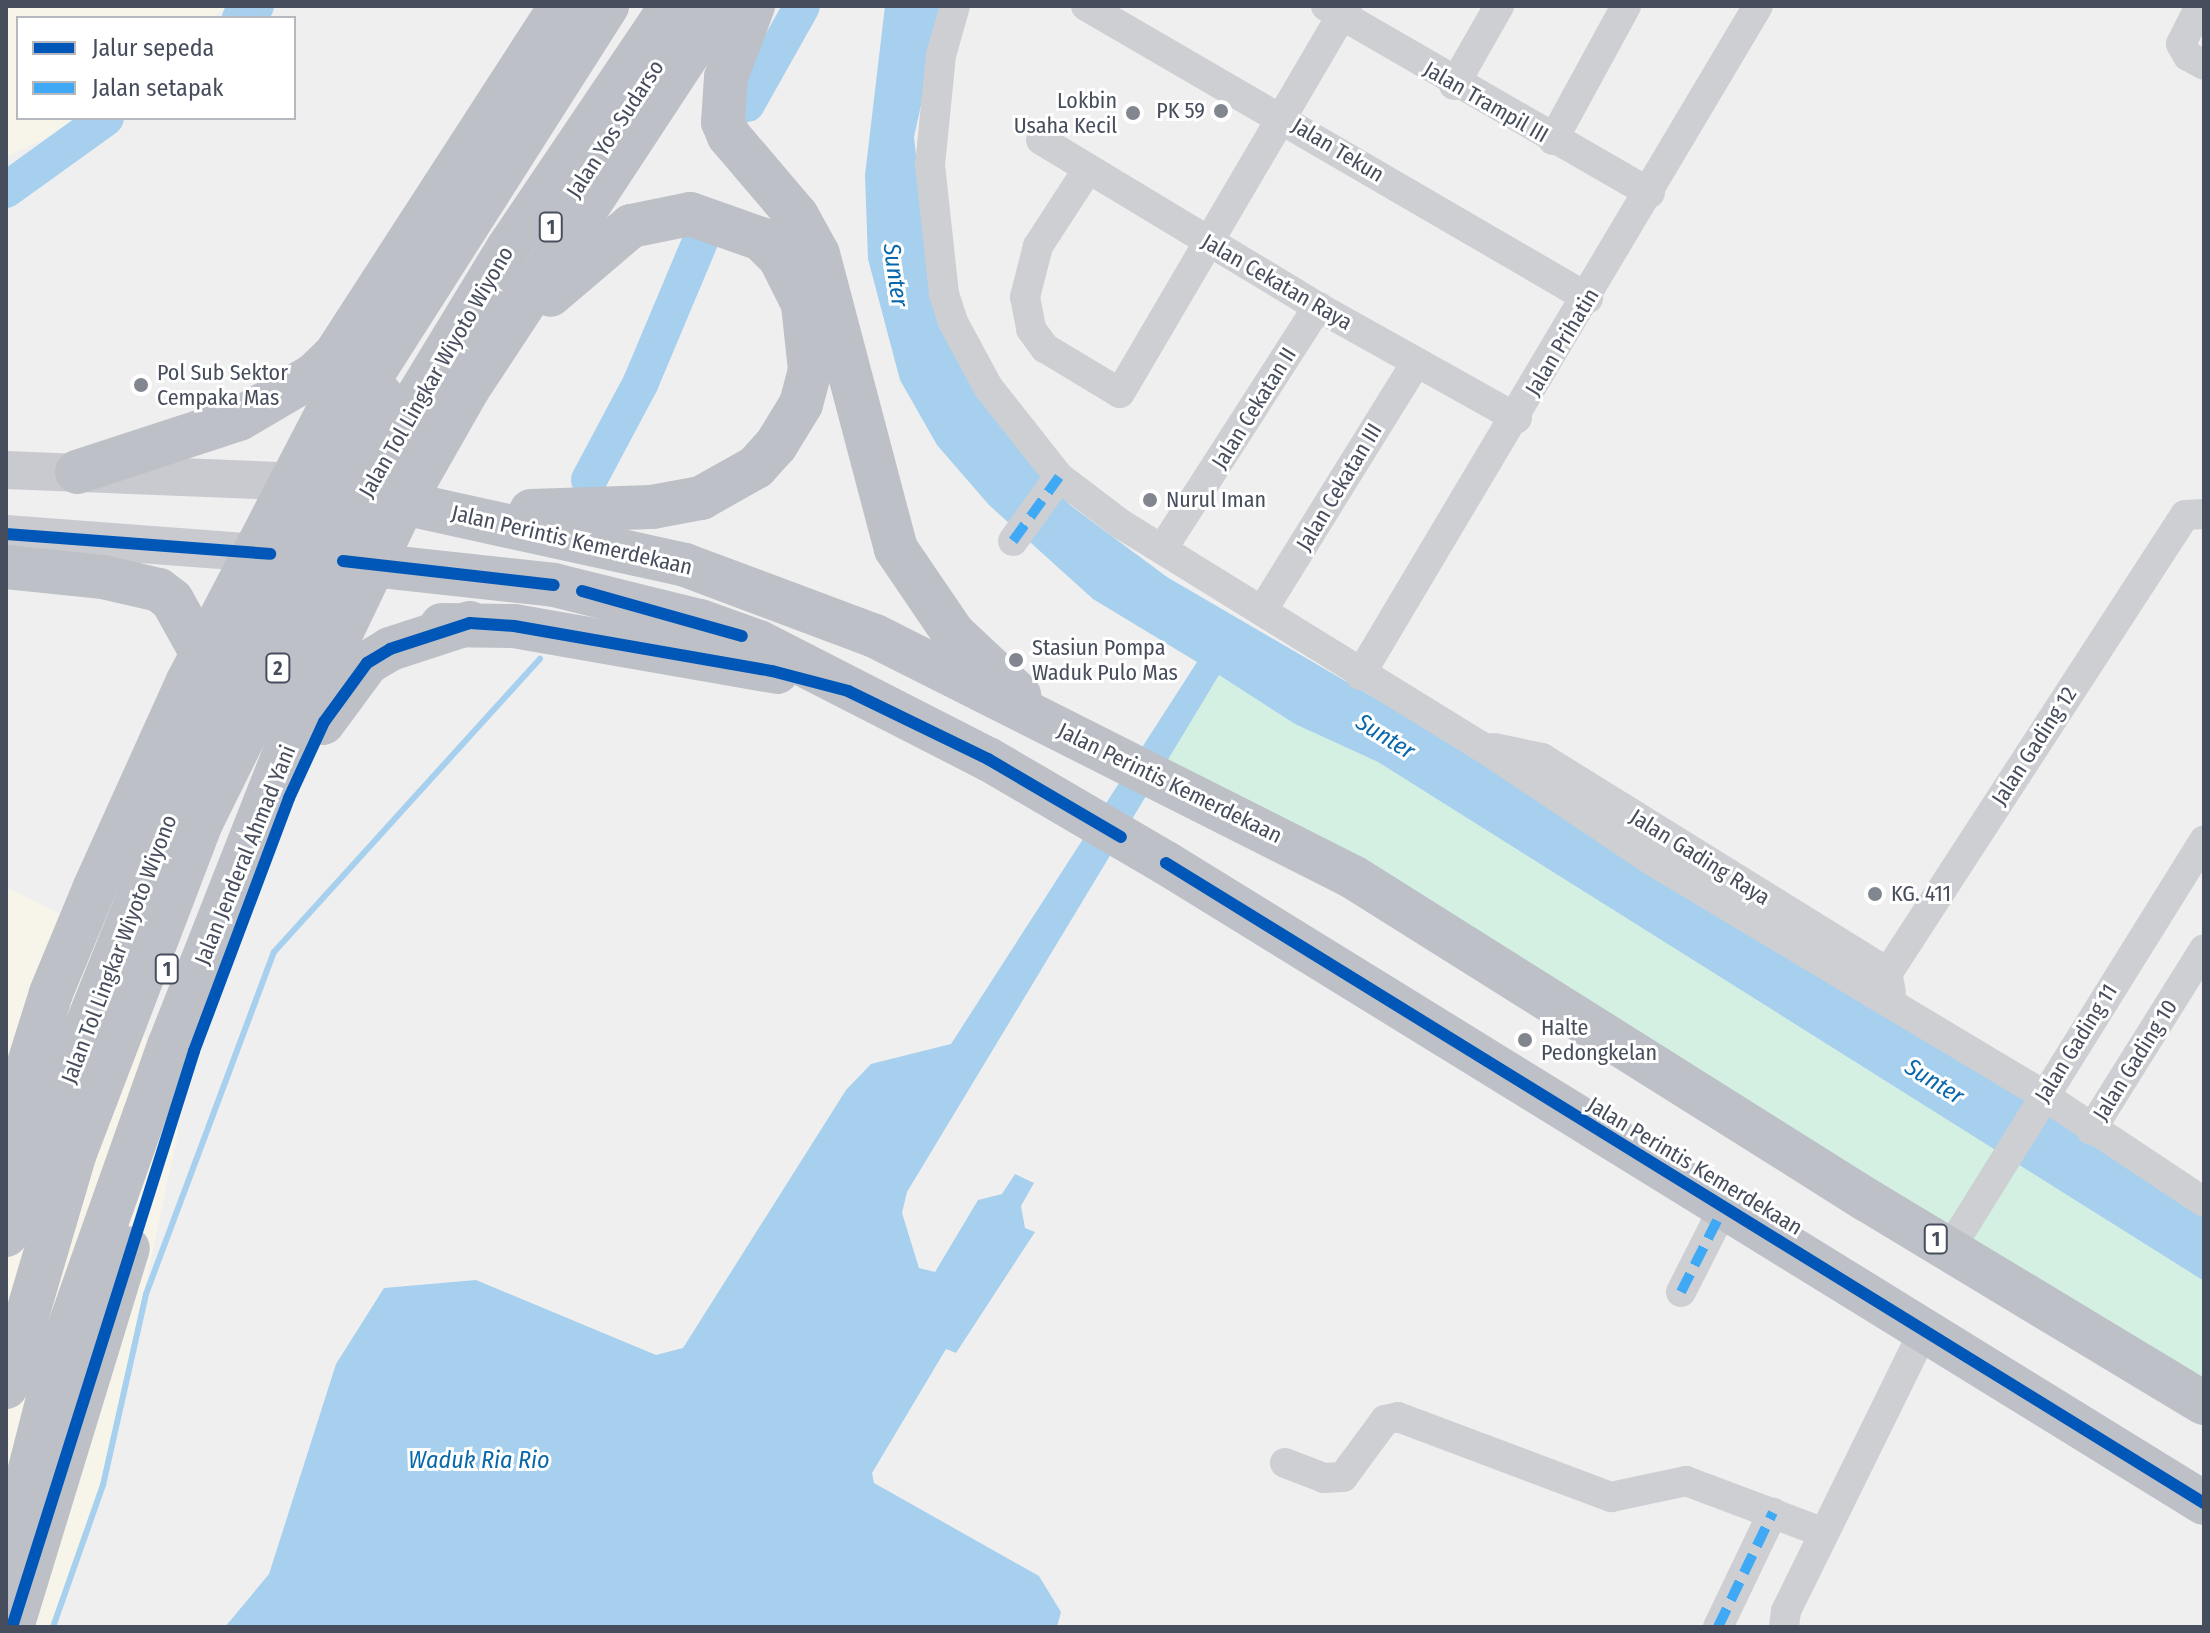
<!DOCTYPE html>
<style>
body{margin:0}
#map{position:relative;width:2210px;height:1633px;overflow:hidden;background:#f0efef;font-family:"Fira Sans Condensed",sans-serif}
div>[style]{position:absolute}
.commercial>*{inset:0;background:#f7f5ea}
.green>*{inset:0;background:#d3f0e3}
.water>*{inset:0;background:#a6d0ee}
.stream>*{height:6px;margin:-3px;padding:0 3px;transform-origin:3px;border-radius:3px;background:#a6d0ee}
.river>*{height:36px;margin:-18px;padding:0 18px;transform-origin:18px;border-radius:18px;background:#a6d0ee}
.minor>*{height:30px;margin:-15px;padding:0 15px;transform-origin:15px;border-radius:15px;background:#cdcfd3}
.major>*{height:38px;margin:-19px;padding:0 19px;transform-origin:19px;border-radius:19px;background:#c8cad0}
.highway>*{height:44px;margin:-22px;padding:0 22px;transform-origin:22px;border-radius:22px;background:#bdc0c7}
.quiet>*{height:10px;margin-top:-5px;transform-origin:0;background:repeating-linear-gradient(90deg,#3fa9f5 0 20px,transparent 0 30px)}
.cycleway>*{height:12px;margin:-6px;padding:0 6px;transform-origin:6px;border-radius:6px;background:#0057b8}
.dots>*{width:22px;height:22px;translate:-50% -50%;box-sizing:border-box;border:4px solid #fff;border-radius:50%}
span{translate:-50% -50%;white-space:nowrap;text-align:center;line-height:1.15;-webkit-text-stroke:6px #fff;paint-order:stroke}
.shield-label span{padding:2px 6px;background:#fff;border:2px solid;border-radius:6px;-webkit-text-stroke-width:0}
.shield-label{font-size:20px;color:#464d5c;font-weight:700}
.poi-label{font-size:22px;color:#464d5c}
.right{translate:-100% -50%;text-align:right}
.left{translate:0 -50%;text-align:left}
.street-label{font-size:22px;color:#464d5c}
.water-label{font-size:24px;color:#0968ab;font-style:italic}
.frame{position:absolute;inset:0;border:8px solid #464d5c;pointer-events:none}
.legend{position:absolute;left:16px;top:16px;width:280px;height:104px;box-sizing:border-box;background:#fff;border:2px solid #b5b8be;margin:0;padding:10px 14px;list-style:none;font-size:24px;color:#464d5c}
.legend li{display:flex;align-items:center;gap:16px;height:40px}
.legend b{width:40px;border:2px solid #b5b8be}
</style>
<div id="map">
<div class="commercial">
<div style="clip-path:polygon(6px 6px,227px 6px,212px 18px,18px 18px,18px 118px,89px 118px,6px 157px)"></div>
<div style="clip-path:polygon(6px 887px,112px 940px,178px 1132px,103px 1485px,53px 1627px,6px 1627px)"></div>
</div>
<div class="green">
<div style="clip-path:polygon(1219px 675px,1295px 724px,1378px 762px,2204px 1281px,2204px 1403px,1155px 775px)"></div>
</div>
<div class="water">
<div style="clip-path:polygon(885px 6px,943px 6px,914px 137px,924px 229px,1030px 458px,1070px 505px,1167px 577px,1402px 714px,2204px 1205px,2204px 1281px,1378px 762px,1295px 724px,1219px 675px,907px 1192px,902px 1213px,919px 1268px,935px 1272px,978px 1200px,1002px 1194px,1015px 1174px,1034px 1183px,1021px 1206px,1025px 1228px,1035px 1232px,956px 1353px,946px 1349px,872px 1473px,874px 1483px,1039px 1576px,1061px 1612px,1057px 1627px,225px 1627px,269px 1574px,336px 1364px,384px 1288px,476px 1280px,656px 1355px,683px 1348px,846px 1090px,871px 1064px,951px 1044px,1197px 662px,1093px 599px,989px 505px,937px 445px,900px 380px,868px 259px,865px 175px)"></div>
</div>
<div class="stream">
<div style="left:53px;top:1627px;width:151px;rotate:-70.6deg"></div>
<div style="left:103px;top:1485px;width:196px;rotate:-77.3deg"></div>
<div style="left:146px;top:1294px;width:365px;rotate:-69.5deg"></div>
<div style="left:274px;top:952px;width:396px;rotate:-47.8deg"></div>
</div>
<div class="river">
<div style="left:240px;top:18px;width:20px;rotate:-37deg"></div>
<div style="left:747px;top:104px;width:112px;rotate:-60.7deg"></div>
<div style="left:6px;top:190px;width:123px;rotate:-35.8deg"></div>
<div style="left:589px;top:480px;width:111px;rotate:-62deg"></div>
<div style="left:641px;top:382px;width:155px;rotate:-67.2deg"></div>
</div>
<div class="minor">
<div style="left:955px;top:6px;width:51px;rotate:105.9deg"></div>
<div style="left:941px;top:55px;width:111px;rotate:95.7deg"></div>
<div style="left:930px;top:165px;width:130px;rotate:83.8deg"></div>
<div style="left:944px;top:294px;width:29px;rotate:72deg"></div>
<div style="left:953px;top:322px;width:74px;rotate:61.7deg"></div>
<div style="left:988px;top:387px;width:115px;rotate:51.7deg"></div>
<div style="left:1059px;top:477px;width:78px;rotate:37.2deg"></div>
<div style="left:1121px;top:524px;width:423px;rotate:31.7deg"></div>
<div style="left:1481px;top:746px;width:211px;rotate:33.8deg"></div>
<div style="left:1656px;top:863px;width:451px;rotate:30.9deg"></div>
<div style="left:2043px;top:1095px;width:193px;rotate:33.6deg"></div>
<div style="left:1086px;top:6px;width:581px;rotate:30.19deg"></div>
<div style="left:1326px;top:6px;width:374px;rotate:30deg"></div>
<div style="left:2200px;top:6px;width:42px;rotate:116.6deg"></div>
<div style="left:2181px;top:44px;width:14px;rotate:60deg"></div>
<div style="left:2188px;top:56px;width:18px;rotate:29deg"></div>
<div style="left:1454px;top:85px;width:91px;rotate:-60.3deg"></div>
<div style="left:1041px;top:140px;width:323px;rotate:31.1deg"></div>
<div style="left:1318px;top:307px;width:228px;rotate:29.2deg"></div>
<div style="left:1553px;top:140px;width:153px;rotate:-61.4deg"></div>
<div style="left:1088px;top:169px;width:92px;rotate:123deg"></div>
<div style="left:1038px;top:246px;width:53px;rotate:104.3deg"></div>
<div style="left:1025px;top:297px;width:33px;rotate:79deg"></div>
<div style="left:1031px;top:329px;width:24px;rotate:54deg"></div>
<div style="left:1045px;top:348px;width:87px;rotate:31deg"></div>
<div style="left:1120px;top:393px;width:449px;rotate:-59.6deg"></div>
<div style="left:1013px;top:541px;width:79px;rotate:-54.3deg"></div>
<div style="left:1163px;top:548px;width:287px;rotate:-57.3deg"></div>
<div style="left:1262px;top:611px;width:292px;rotate:-58.2deg"></div>
<div style="left:1360px;top:675px;width:778px;rotate:-59.25deg"></div>
<div style="left:1494px;top:748px;width:49px;rotate:11.8deg"></div>
<div style="left:1542px;top:758px;width:406px;rotate:31.8deg"></div>
<div style="left:1887px;top:972px;width:20px;rotate:79deg"></div>
<div style="left:1874px;top:994px;width:571px;rotate:-57.01deg"></div>
<div style="left:2185px;top:515px;width:19px;rotate:-3deg"></div>
<div style="left:2091px;top:1130px;width:213px;rotate:-58deg"></div>
<div style="left:1951px;top:1247px;width:479px;rotate:-58.1deg"></div>
<div style="left:1681px;top:1292px;width:95px;rotate:-63.2deg"></div>
<div style="left:1285px;top:1463px;width:42px;rotate:21deg"></div>
<div style="left:1324px;top:1478px;width:19px;rotate:-3deg"></div>
<div style="left:1343px;top:1477px;width:71px;rotate:-53.6deg"></div>
<div style="left:1385px;top:1420px;width:13px;rotate:-13deg"></div>
<div style="left:1398px;top:1417px;width:228px;rotate:20.6deg"></div>
<div style="left:1611px;top:1497px;width:77px;rotate:-12deg"></div>
<div style="left:1686px;top:1481px;width:147px;rotate:20.6deg"></div>
<div style="left:1718px;top:1627px;width:127px;rotate:-64.4deg"></div>
<div style="left:1784px;top:1627px;width:16px;rotate:-83deg"></div>
<div style="left:1786px;top:1611px;width:313px;rotate:-63.8deg"></div>
</div>
<div class="major">
<div style="left:6px;top:470px;width:302px;rotate:2.3deg"></div>
<div style="left:6px;top:534px;width:265px;rotate:4.3deg"></div>
</div>
<div class="highway">
<div style="left:753px;top:6px;width:76px;rotate:110.8deg"></div>
<div style="left:726px;top:77px;width:45px;rotate:93.8deg"></div>
<div style="left:723px;top:122px;width:15px;rotate:67deg"></div>
<div style="left:729px;top:136px;width:105px;rotate:49.6deg"></div>
<div style="left:797px;top:216px;width:43px;rotate:61.1deg"></div>
<div style="left:818px;top:254px;width:305px;rotate:75.2deg"></div>
<div style="left:896px;top:549px;width:102px;rotate:55.8deg"></div>
<div style="left:953px;top:633px;width:91px;rotate:43.2deg"></div>
<div style="left:344px;top:419px;width:490px;rotate:-57.5deg"></div>
<div style="left:77px;top:472px;width:170px;rotate:-18.1deg"></div>
<div style="left:239px;top:419px;width:87px;rotate:-30.4deg"></div>
<div style="left:314px;top:375px;width:29px;rotate:-44deg"></div>
<div style="left:335px;top:355px;width:416px;rotate:-57.1deg"></div>
<div style="left:308px;top:482px;width:386px;rotate:12.4deg"></div>
<div style="left:685px;top:565px;width:203px;rotate:20.5deg"></div>
<div style="left:875px;top:636px;width:535px;rotate:26.76deg"></div>
<div style="left:1353px;top:877px;width:607px;rotate:32.15deg"></div>
<div style="left:1867px;top:1200px;width:393px;rotate:31.1deg"></div>
<div style="left:531px;top:511px;width:121px;rotate:-1.9deg"></div>
<div style="left:652px;top:507px;width:50px;rotate:-10.4deg"></div>
<div style="left:701px;top:498px;width:63px;rotate:-29.4deg"></div>
<div style="left:756px;top:467px;width:30px;rotate:-48deg"></div>
<div style="left:776px;top:445px;width:48px;rotate:-58.6deg"></div>
<div style="left:801px;top:404px;width:35px;rotate:-75deg"></div>
<div style="left:810px;top:370px;width:66px;rotate:-96.1deg"></div>
<div style="left:803px;top:304px;width:51px;rotate:-116.6deg"></div>
<div style="left:780px;top:258px;width:27px;rotate:-135deg"></div>
<div style="left:761px;top:239px;width:75px;rotate:-160.6deg"></div>
<div style="left:690px;top:214px;width:60px;rotate:168.5deg"></div>
<div style="left:631px;top:226px;width:106px;rotate:139.6deg"></div>
<div style="left:270px;top:554px;width:286px;rotate:6.2deg"></div>
<div style="left:554px;top:585px;width:150px;rotate:13.9deg"></div>
<div style="left:700px;top:621px;width:63px;rotate:19.6deg"></div>
<div style="left:759px;top:642px;width:257px;rotate:27.1deg"></div>
<div style="left:988px;top:759px;width:206px;rotate:30.3deg"></div>
<div style="left:1166px;top:863px;width:1219px;rotate:31.66deg"></div>
<div style="left:6px;top:567px;width:98px;rotate:5.9deg"></div>
<div style="left:103px;top:577px;width:57px;rotate:13.1deg"></div>
<div style="left:159px;top:590px;width:16px;rotate:38deg"></div>
<div style="left:172px;top:600px;width:82px;rotate:60.9deg"></div>
<div style="left:442px;top:625px;width:72px;rotate:0.8deg"></div>
<div style="left:514px;top:626px;width:267px;rotate:9.9deg"></div>
<div style="left:323px;top:723px;width:74px;rotate:-53.7deg"></div>
<div style="left:367px;top:663px;width:27px;rotate:-31deg"></div>
<div style="left:390px;top:649px;width:84px;rotate:-18deg"></div>
<div style="left:6px;top:1136px;width:150px;rotate:-72.5deg"></div>
<div style="left:51px;top:993px;width:113px;rotate:-67.5deg"></div>
<div style="left:94px;top:889px;width:228px;rotate:-65.7deg"></div>
<div style="left:188px;top:681px;width:341px;rotate:-62.6deg"></div>
<div style="left:40px;top:1173px;width:110px;rotate:-74.2deg"></div>
<div style="left:70px;top:1067px;width:360px;rotate:-68.1deg"></div>
<div style="left:204px;top:733px;width:381px;rotate:-62.2deg"></div>
<div style="left:6px;top:1235px;width:101px;rotate:-73.4deg"></div>
<div style="left:6px;top:1387px;width:244px;rotate:-73.6deg"></div>
<div style="left:75px;top:1153px;width:353px;rotate:-69.1deg"></div>
<div style="left:201px;top:823px;width:419px;rotate:-63.7deg"></div>
<div style="left:387px;top:447px;width:233px;rotate:-58.7deg"></div>
<div style="left:508px;top:248px;width:292px;rotate:-56deg"></div>
<div style="left:6px;top:1562px;width:210px;rotate:-75.6deg"></div>
<div style="left:58px;top:1359px;width:332px;rotate:-70.5deg"></div>
<div style="left:169px;top:1046px;width:325px;rotate:-68.5deg"></div>
<div style="left:288px;top:744px;width:275px;rotate:-64.4deg"></div>
<div style="left:407px;top:496px;width:123px;rotate:-60.3deg"></div>
<div style="left:468px;top:389px;width:458px;rotate:-56.7deg"></div>
<div style="left:12px;top:1627px;width:396px;rotate:-73deg"></div>
</div>
<div class="quiet">
<div style="left:1013px;top:541px;width:79px;rotate:-54.3deg"></div>
<div style="left:1681px;top:1292px;width:95px;rotate:-63.2deg"></div>
<div style="left:1718px;top:1627px;width:127px;rotate:-64.4deg"></div>
</div>
<div class="cycleway">
<div style="left:6px;top:534px;width:265px;rotate:4.3deg"></div>
<div style="left:343px;top:561px;width:212px;rotate:6.5deg"></div>
<div style="left:582px;top:591px;width:166px;rotate:15.7deg"></div>
<div style="left:1166px;top:863px;width:1219px;rotate:31.66deg"></div>
<div style="left:12px;top:1627px;width:604px;rotate:-72.46deg"></div>
<div style="left:194px;top:1051px;width:270px;rotate:-69.4deg"></div>
<div style="left:289px;top:798px;width:84px;rotate:-65.3deg"></div>
<div style="left:324px;top:722px;width:73px;rotate:-53.9deg"></div>
<div style="left:367px;top:663px;width:27px;rotate:-31deg"></div>
<div style="left:390px;top:649px;width:84px;rotate:-18deg"></div>
<div style="left:470px;top:623px;width:44px;rotate:3.9deg"></div>
<div style="left:514px;top:626px;width:262px;rotate:9.9deg"></div>
<div style="left:772px;top:671px;width:79px;rotate:14.7deg"></div>
<div style="left:848px;top:691px;width:156px;rotate:25.9deg"></div>
<div style="left:988px;top:759px;width:154px;rotate:30.4deg"></div>
</div>
<div class="dots">
<div style="left:1221px;top:111px;background:#82868f"></div>
<div style="left:1133px;top:113px;background:#82868f"></div>
<div style="left:141px;top:385px;background:#82868f"></div>
<div style="left:1150px;top:500px;background:#82868f"></div>
<div style="left:1016px;top:660px;background:#82868f"></div>
<div style="left:1875px;top:894px;background:#82868f"></div>
<div style="left:1525px;top:1040px;background:#82868f"></div>
</div>
<div class="shield-label">
<span style="left:551px;top:227px">1</span>
<span style="left:278px;top:668px">2</span>
<span style="left:167px;top:969px">1</span>
<span style="left:1936px;top:1239px">1</span>
</div>
<div class="poi-label">
<span class="right" style="left:1117px;top:113px">Lokbin<br>Usaha Kecil</span>
<span class="right" style="left:1205px;top:111px">PK 59</span>
<span class="left" style="left:157px;top:385px">Pol Sub Sektor<br>Cempaka Mas</span>
<span class="left" style="left:1166px;top:500px">Nurul Iman</span>
<span class="left" style="left:1032px;top:660px">Stasiun Pompa<br>Waduk Pulo Mas</span>
<span class="left" style="left:1891px;top:894px">KG. 411</span>
<span class="left" style="left:1541px;top:1040px">Halte<br>Pedongkelan</span>
</div>
<div class="street-label">
<span style="left:1486px;top:102px;rotate:30deg">Jalan Trampil III</span>
<span style="left:615px;top:129px;rotate:-57deg">Jalan Yos Sudarso</span>
<span style="left:1338px;top:150px;rotate:31deg">Jalan Tekun</span>
<span style="left:1277px;top:282px;rotate:30deg">Jalan Cekatan Raya</span>
<span style="left:1562px;top:342px;rotate:-59deg">Jalan Prihatin</span>
<span style="left:436px;top:372px;rotate:-60deg">Jalan Tol Lingkar Wiyoto Wiyono</span>
<span style="left:1254px;top:408px;rotate:-58deg">Jalan Cekatan II</span>
<span style="left:1339px;top:487px;rotate:-59deg">Jalan Cekatan III</span>
<span style="left:572px;top:540px;rotate:13deg">Jalan Perintis Kemerdekaan</span>
<span style="left:2034px;top:746px;rotate:-57deg">Jalan Gading 12</span>
<span style="left:1170px;top:783px;rotate:26deg">Jalan Perintis Kemerdekaan</span>
<span style="left:245px;top:855px;rotate:-68deg">Jalan Jenderal Ahmad Yani</span>
<span style="left:1700px;top:857px;rotate:32deg">Jalan Gading Raya</span>
<span style="left:119px;top:949px;rotate:-69deg">Jalan Tol Lingkar Wiyoto Wiyono</span>
<span style="left:2076px;top:1043px;rotate:-58deg">Jalan Gading 11</span>
<span style="left:2135px;top:1060px;rotate:-58deg">Jalan Gading 10</span>
<span style="left:1695px;top:1166px;rotate:31deg">Jalan Perintis Kemerdekaan</span>
</div>
<div class="water-label">
<span style="left:895px;top:275px;rotate:82deg">Sunter</span>
<span style="left:1385px;top:737px;rotate:32deg">Sunter</span>
<span style="left:1934px;top:1082px;rotate:32deg">Sunter</span>
<span style="left:479px;top:1461px">Waduk Ria Rio</span>
</div>
<div class="frame"></div>
<ul class="legend">
<li><b style="height:10px;background:#0057b8"></b>Jalur sepeda</li>
<li><b style="height:10px;background:#3fa9f5"></b>Jalan setapak</li>
</ul>
</div>
